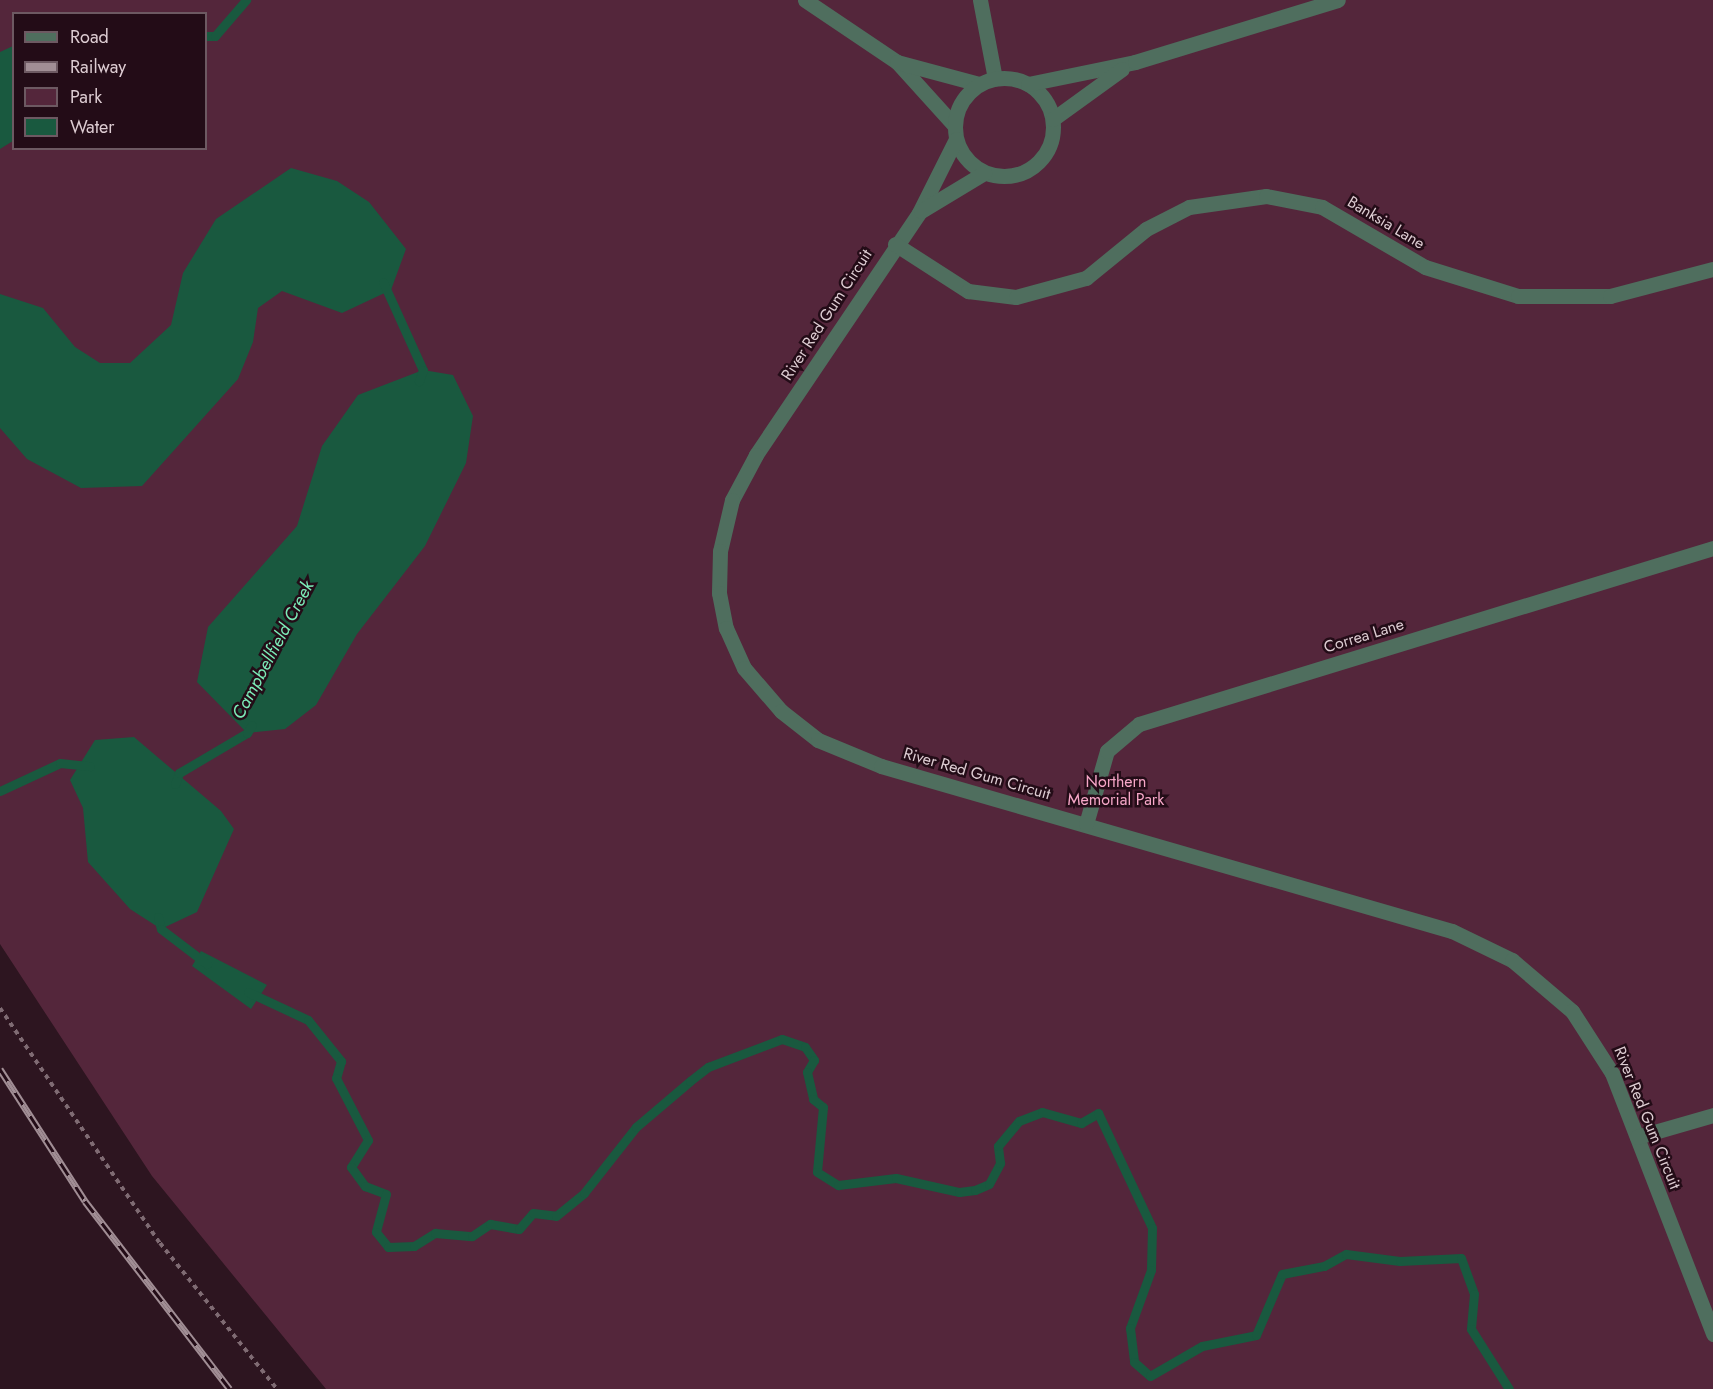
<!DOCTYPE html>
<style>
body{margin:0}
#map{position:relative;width:1713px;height:1389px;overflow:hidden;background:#2d1520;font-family:Jost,sans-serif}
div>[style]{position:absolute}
.green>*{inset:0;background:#54263b}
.water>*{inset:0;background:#19593f}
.stream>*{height:9px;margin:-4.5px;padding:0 4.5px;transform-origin:4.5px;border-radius:4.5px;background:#19593f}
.path>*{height:4px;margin-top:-2px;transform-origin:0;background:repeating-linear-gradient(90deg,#7f6b73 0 4.5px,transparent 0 9px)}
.minor>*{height:15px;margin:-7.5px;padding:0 7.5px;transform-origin:7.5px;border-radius:7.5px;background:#4f6e5e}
.minor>.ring{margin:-7.5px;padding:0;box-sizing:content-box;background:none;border:15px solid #4f6e5e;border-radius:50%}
.rail>*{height:7px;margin-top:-3.5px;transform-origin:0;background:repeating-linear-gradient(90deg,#230c17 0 14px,#a18e95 0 28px);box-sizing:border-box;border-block:2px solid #a18e95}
span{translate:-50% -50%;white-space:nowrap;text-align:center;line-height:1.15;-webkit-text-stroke:5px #230c17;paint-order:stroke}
.street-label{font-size:16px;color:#ddccd2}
.park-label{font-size:16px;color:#f7a7c8}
.water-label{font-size:18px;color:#7cecb8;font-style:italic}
.legend{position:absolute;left:12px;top:12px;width:195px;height:138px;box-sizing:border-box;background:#230c17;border:2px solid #6d5962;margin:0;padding:8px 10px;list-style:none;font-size:18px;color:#ddccd2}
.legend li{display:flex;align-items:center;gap:12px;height:30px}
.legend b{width:30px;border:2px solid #6d5962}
</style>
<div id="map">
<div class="green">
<div style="clip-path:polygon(evenodd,0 0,1713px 0,1713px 1389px,326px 1389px,152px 1176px,0 944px,0 0,14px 14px,206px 14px,206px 148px,14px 148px,14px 14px)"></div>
</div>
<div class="water">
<div style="clip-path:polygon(13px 46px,13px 141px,0 149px,0 52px)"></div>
<div style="clip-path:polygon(291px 168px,337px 181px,369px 202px,406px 249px,391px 290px,342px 313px,282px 291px,258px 308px,253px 342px,238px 379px,142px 486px,81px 488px,27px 459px,0 428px,0 294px,43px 308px,75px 347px,100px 363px,130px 363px,171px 325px,183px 273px,216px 219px)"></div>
<div style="clip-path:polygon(423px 370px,453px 375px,473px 416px,466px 463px,425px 546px,357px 634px,316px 705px,285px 729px,247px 733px,197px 682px,208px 627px,297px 526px,322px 446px,358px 395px)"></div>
<div style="clip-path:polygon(134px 737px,221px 811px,234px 829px,197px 912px,161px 929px,130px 909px,88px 862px,83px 808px,70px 780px,95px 740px)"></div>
<div style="clip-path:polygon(201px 951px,267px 985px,251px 1009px,192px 966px)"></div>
</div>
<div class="stream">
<div style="left:206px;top:36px;width:9px"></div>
<div style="left:215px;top:36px;width:48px;rotate:-49.3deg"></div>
<div style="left:383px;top:282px;width:97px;rotate:65.6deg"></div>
<div style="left:423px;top:370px;width:12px;rotate:110deg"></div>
<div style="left:175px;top:784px;width:12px;rotate:-70deg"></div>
<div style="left:179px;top:773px;width:79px;rotate:-30.5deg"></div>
<div style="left:247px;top:733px;width:9px;rotate:-58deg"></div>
<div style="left:0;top:791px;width:66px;rotate:-25deg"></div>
<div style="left:60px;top:763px;width:30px;rotate:6deg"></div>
<div style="left:158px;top:917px;width:12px;rotate:76deg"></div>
<div style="left:161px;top:929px;width:58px;rotate:37.3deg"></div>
<div style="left:248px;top:992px;width:66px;rotate:25deg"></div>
<div style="left:308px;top:1020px;width:53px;rotate:51.2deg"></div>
<div style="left:341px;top:1061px;width:18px;rotate:106deg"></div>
<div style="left:336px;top:1078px;width:70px;rotate:62.7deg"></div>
<div style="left:368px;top:1140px;width:32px;rotate:122deg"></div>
<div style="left:351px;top:1167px;width:24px;rotate:54deg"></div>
<div style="left:365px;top:1186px;width:22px;rotate:21deg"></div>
<div style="left:386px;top:1194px;width:39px;rotate:105deg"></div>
<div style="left:376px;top:1232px;width:19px;rotate:51deg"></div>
<div style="left:388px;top:1247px;width:26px;rotate:-2deg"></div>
<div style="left:414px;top:1246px;width:25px;rotate:-32deg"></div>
<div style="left:435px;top:1233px;width:37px;rotate:5deg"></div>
<div style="left:472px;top:1236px;width:22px;rotate:-34deg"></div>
<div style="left:490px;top:1224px;width:29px;rotate:10deg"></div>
<div style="left:519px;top:1229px;width:21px;rotate:-49deg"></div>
<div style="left:533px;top:1213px;width:23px;rotate:7deg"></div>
<div style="left:556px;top:1216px;width:36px;rotate:-39deg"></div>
<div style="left:584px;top:1193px;width:84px;rotate:-51.8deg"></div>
<div style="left:636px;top:1127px;width:71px;rotate:-40.4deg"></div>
<div style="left:690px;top:1081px;width:23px;rotate:-38deg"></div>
<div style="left:708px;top:1067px;width:79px;rotate:-20.7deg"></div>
<div style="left:782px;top:1039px;width:24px;rotate:19deg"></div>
<div style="left:805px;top:1047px;width:16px;rotate:55deg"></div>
<div style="left:814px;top:1060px;width:14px;rotate:120deg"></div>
<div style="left:807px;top:1072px;width:28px;rotate:77deg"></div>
<div style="left:813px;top:1099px;width:13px;rotate:39deg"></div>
<div style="left:823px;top:1107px;width:65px;rotate:95.3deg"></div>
<div style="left:817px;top:1172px;width:25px;rotate:32deg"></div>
<div style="left:838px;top:1185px;width:58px;rotate:-6.9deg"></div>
<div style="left:896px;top:1178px;width:65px;rotate:12.5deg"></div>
<div style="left:959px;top:1192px;width:16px;rotate:-7deg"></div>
<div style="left:975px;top:1190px;width:15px;rotate:-23deg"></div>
<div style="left:989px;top:1184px;width:24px;rotate:-62deg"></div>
<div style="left:1000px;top:1163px;width:17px;rotate:-97deg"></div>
<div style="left:998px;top:1146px;width:33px;rotate:-50deg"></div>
<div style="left:1019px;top:1121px;width:25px;rotate:-21deg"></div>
<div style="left:1042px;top:1112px;width:41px;rotate:15.8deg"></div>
<div style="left:1081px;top:1123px;width:20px;rotate:-30deg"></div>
<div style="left:1098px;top:1113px;width:127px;rotate:64.8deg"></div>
<div style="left:1152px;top:1228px;width:42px;rotate:91.4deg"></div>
<div style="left:1151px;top:1270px;width:62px;rotate:109.9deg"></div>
<div style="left:1130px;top:1328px;width:34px;rotate:83deg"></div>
<div style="left:1134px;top:1362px;width:21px;rotate:41deg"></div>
<div style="left:1150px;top:1376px;width:60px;rotate:-30deg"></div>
<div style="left:1202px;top:1346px;width:55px;rotate:-11.5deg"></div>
<div style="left:1256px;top:1335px;width:66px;rotate:-66.9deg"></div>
<div style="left:1282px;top:1274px;width:43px;rotate:-10.8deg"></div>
<div style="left:1324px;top:1266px;width:25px;rotate:-29deg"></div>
<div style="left:1346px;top:1254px;width:54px;rotate:7.4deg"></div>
<div style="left:1400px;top:1261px;width:61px;rotate:-2.8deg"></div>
<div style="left:1461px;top:1258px;width:38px;rotate:70deg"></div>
<div style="left:1474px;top:1294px;width:35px;rotate:95deg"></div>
<div style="left:1471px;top:1329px;width:71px;rotate:57.7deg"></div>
</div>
<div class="path">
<div style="left:0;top:1008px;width:284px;rotate:55.8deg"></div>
<div style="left:160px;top:1243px;width:187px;rotate:51.3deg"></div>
</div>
<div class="minor">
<div style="left:805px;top:0;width:111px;rotate:34deg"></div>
<div style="left:897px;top:62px;width:85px;rotate:47.9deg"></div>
<div style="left:980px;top:0;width:80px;rotate:79.2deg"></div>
<div style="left:897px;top:62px;width:85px;rotate:15deg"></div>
<div class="ring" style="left:955px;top:78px;width:83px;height:83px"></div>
<div style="left:1028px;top:84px;width:109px;rotate:-11.6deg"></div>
<div style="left:1135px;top:62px;width:212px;rotate:-17deg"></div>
<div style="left:1053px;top:119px;width:85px;rotate:-35.9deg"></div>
<div style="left:956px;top:139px;width:83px;rotate:116.6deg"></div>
<div style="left:919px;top:213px;width:292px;rotate:124deg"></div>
<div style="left:756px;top:455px;width:51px;rotate:118.1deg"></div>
<div style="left:732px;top:500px;width:52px;rotate:103.2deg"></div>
<div style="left:720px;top:551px;width:42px;rotate:91.4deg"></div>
<div style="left:719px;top:593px;width:36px;rotate:79deg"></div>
<div style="left:726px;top:628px;width:44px;rotate:65.8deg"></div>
<div style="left:744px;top:668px;width:57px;rotate:49.3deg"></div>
<div style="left:781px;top:711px;width:47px;rotate:38.1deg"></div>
<div style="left:818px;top:740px;width:68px;rotate:22.4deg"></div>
<div style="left:881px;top:766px;width:594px;rotate:16.12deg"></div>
<div style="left:1452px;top:931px;width:67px;rotate:25.8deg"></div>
<div style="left:1512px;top:960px;width:79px;rotate:40.4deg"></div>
<div style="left:1572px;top:1011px;width:74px;rotate:57.2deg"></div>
<div style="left:1612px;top:1073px;width:280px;rotate:68.8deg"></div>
<div style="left:921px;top:211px;width:74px;rotate:-31.1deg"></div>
<div style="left:895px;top:244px;width:87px;rotate:32.8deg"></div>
<div style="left:968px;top:291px;width:48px;rotate:7.1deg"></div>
<div style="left:1016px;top:297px;width:73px;rotate:-15.2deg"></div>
<div style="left:1086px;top:278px;width:77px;rotate:-39.2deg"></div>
<div style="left:1146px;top:229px;width:48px;rotate:-27.1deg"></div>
<div style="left:1189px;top:207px;width:78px;rotate:-8.1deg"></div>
<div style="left:1266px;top:196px;width:57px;rotate:11.1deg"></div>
<div style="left:1322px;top:207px;width:119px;rotate:30.2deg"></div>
<div style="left:1425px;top:267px;width:97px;rotate:17.3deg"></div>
<div style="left:1518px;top:296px;width:92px"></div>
<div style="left:1610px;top:296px;width:106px;rotate:-14.7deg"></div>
<div style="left:1086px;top:824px;width:76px;rotate:-74deg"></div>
<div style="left:1107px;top:751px;width:42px;rotate:-40.2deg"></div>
<div style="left:1139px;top:724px;width:600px;rotate:-17.05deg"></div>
<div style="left:1637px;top:1137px;width:79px;rotate:-16.1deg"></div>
</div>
<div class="rail">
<div style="left:0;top:1069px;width:157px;rotate:57.2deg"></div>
<div style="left:85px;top:1201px;width:237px;rotate:52.4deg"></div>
</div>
<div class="street-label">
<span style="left:1386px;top:223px;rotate:31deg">Banksia Lane</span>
<span style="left:827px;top:315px;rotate:-57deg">River Red Gum Circuit</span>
<span style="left:1364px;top:636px;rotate:-17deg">Correa Lane</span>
<span style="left:977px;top:774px;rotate:16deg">River Red Gum Circuit</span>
<span style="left:1647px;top:1118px;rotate:68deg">River Red Gum Circuit</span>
</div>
<div class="park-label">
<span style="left:1116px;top:791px">Northern<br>Memorial Park</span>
</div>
<div class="water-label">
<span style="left:273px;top:650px;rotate:-62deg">Campbellfield Creek</span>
</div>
<ul class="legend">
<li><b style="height:8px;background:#4f6e5e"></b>Road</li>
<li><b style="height:8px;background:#a18e95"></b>Railway</li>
<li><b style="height:16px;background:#54263b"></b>Park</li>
<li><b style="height:16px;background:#19593f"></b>Water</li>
</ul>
</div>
